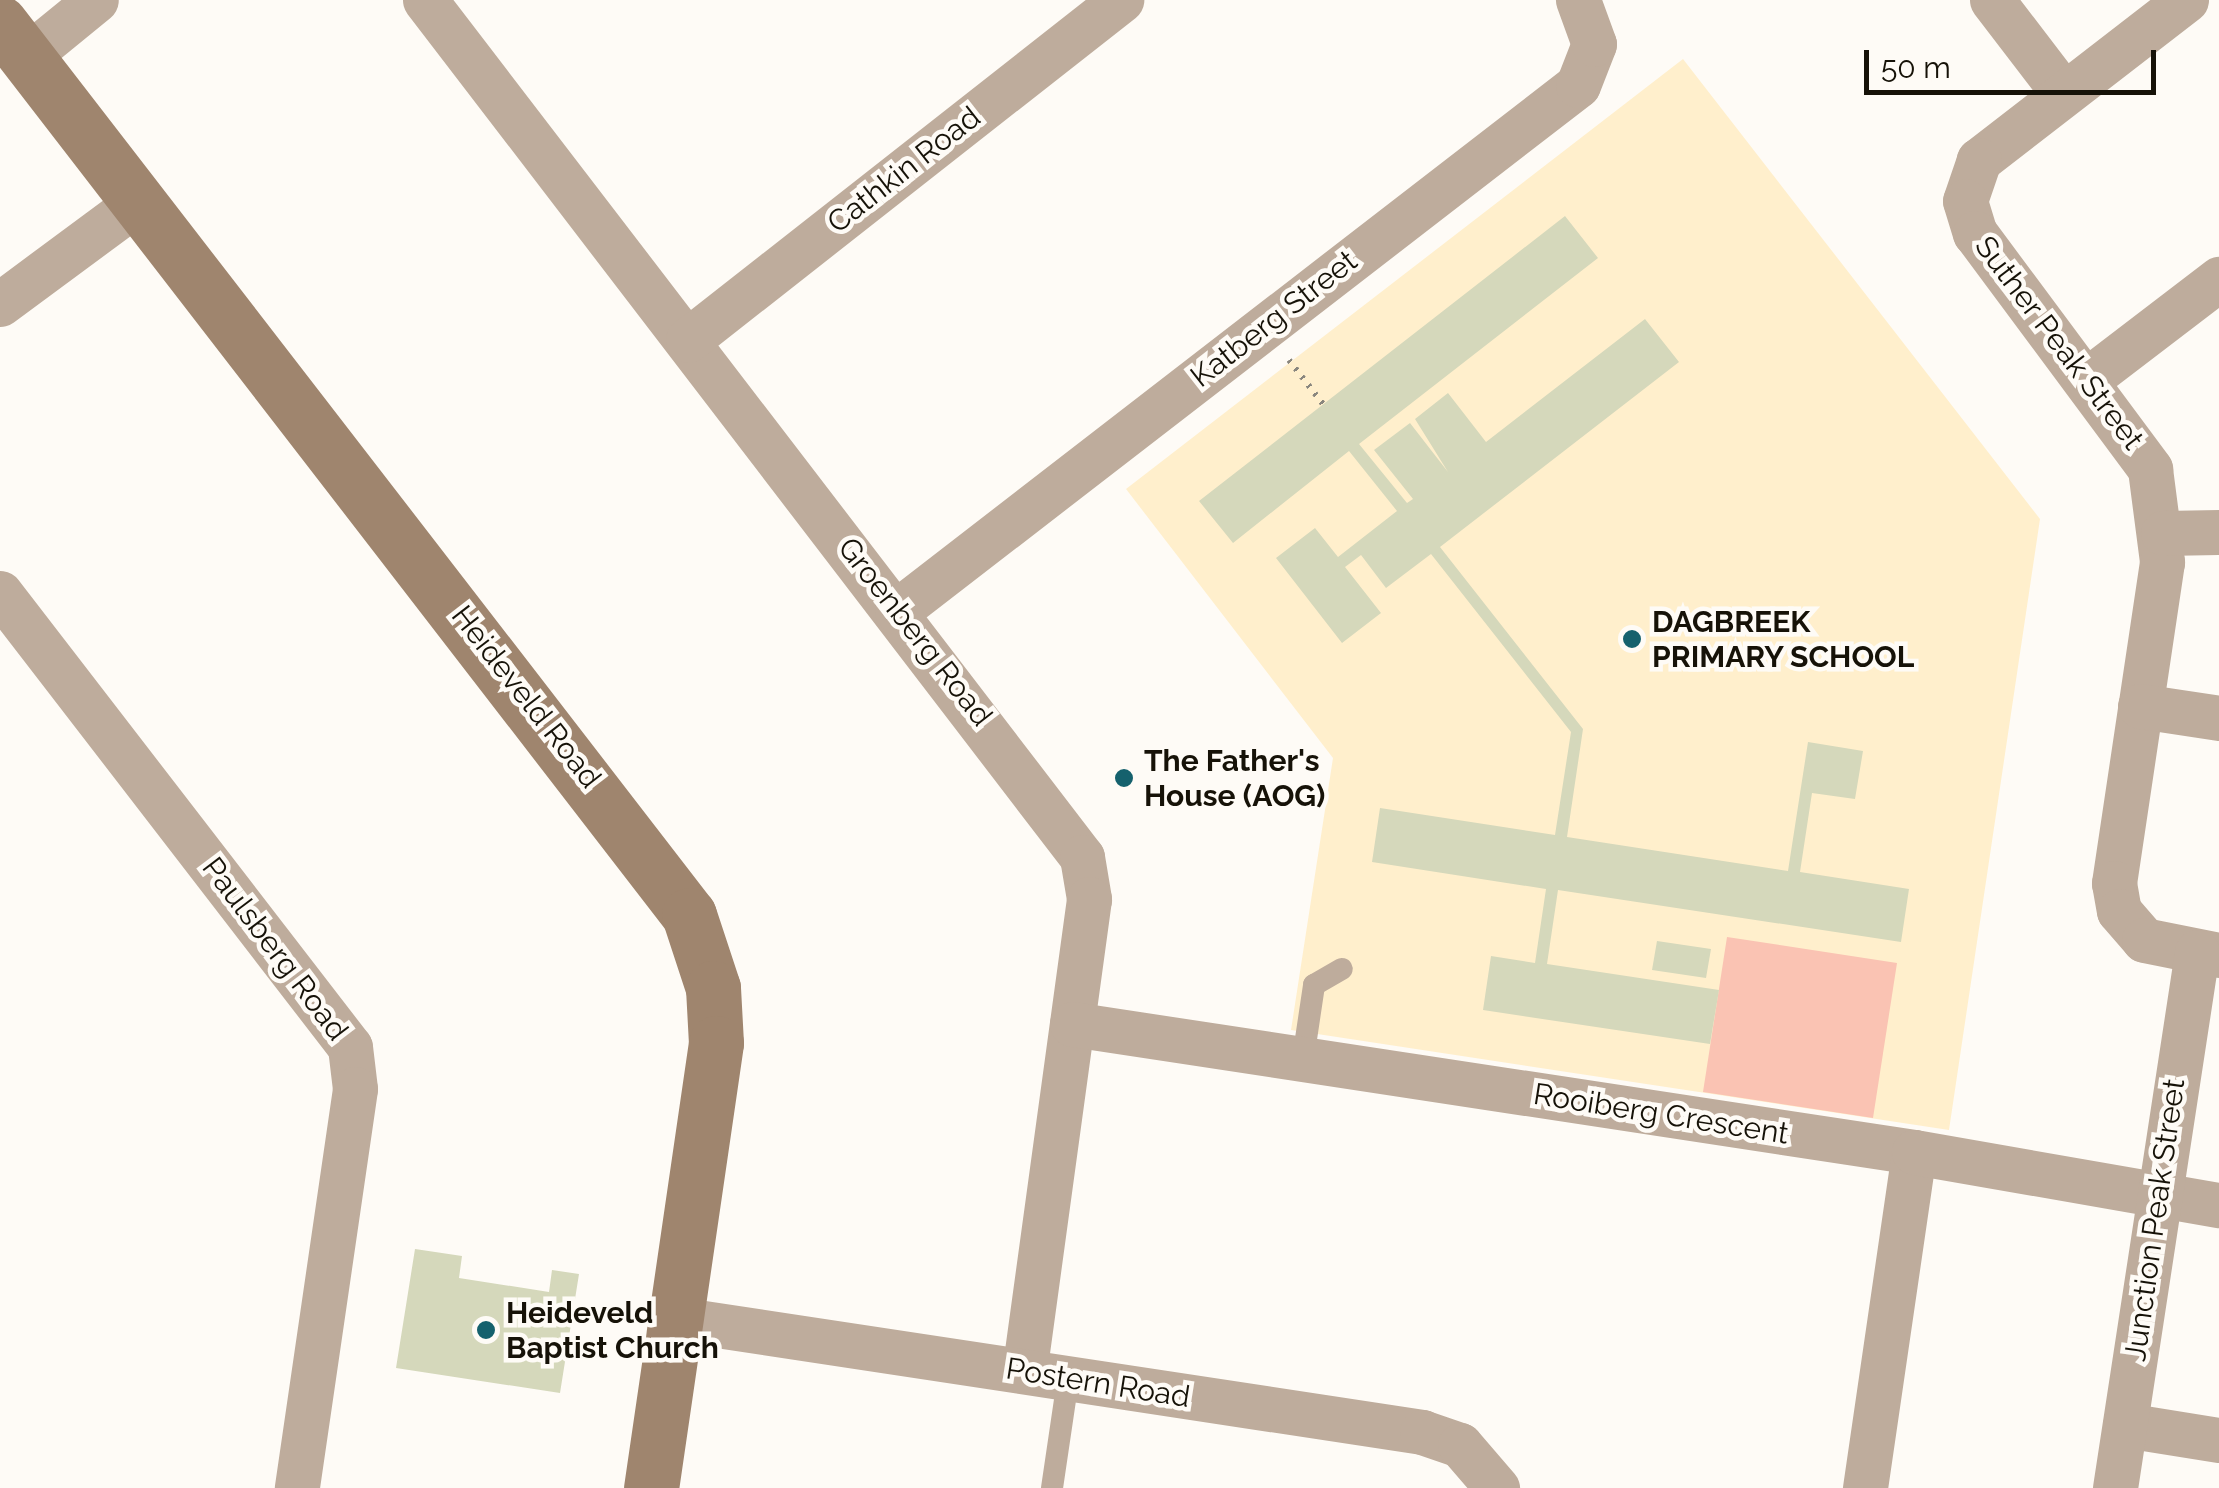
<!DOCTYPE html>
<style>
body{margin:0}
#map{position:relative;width:2219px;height:1488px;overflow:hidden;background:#fefbf6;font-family:Raleway,sans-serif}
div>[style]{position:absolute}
.built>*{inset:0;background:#ffefcc}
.green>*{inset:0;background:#fac3b3}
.building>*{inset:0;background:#d5d8bb}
.path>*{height:6px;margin-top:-3px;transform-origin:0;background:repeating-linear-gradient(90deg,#89867e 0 2.5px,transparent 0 10.5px)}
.lane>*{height:22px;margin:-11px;padding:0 11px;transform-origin:11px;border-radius:11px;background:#beac9c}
.street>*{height:45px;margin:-22.5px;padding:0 22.5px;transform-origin:22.5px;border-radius:22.5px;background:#beac9c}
.secondary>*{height:55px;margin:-27.5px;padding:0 27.5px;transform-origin:27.5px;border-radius:27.5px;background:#9f856e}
.dots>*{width:28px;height:28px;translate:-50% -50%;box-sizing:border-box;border:5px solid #fefbf6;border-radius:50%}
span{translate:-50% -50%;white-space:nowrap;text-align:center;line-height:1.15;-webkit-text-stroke:9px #fefbf6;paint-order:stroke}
.street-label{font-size:30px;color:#161208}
.poi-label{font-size:30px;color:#161208;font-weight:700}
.left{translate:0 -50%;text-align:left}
.scale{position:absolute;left:1864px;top:50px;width:292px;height:45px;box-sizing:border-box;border:5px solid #161208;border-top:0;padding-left:12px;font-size:30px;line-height:35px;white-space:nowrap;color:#161208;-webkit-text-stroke:8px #fefbf6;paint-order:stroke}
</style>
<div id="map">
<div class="built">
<div style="clip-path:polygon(1683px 59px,2040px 519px,1949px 1130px,1291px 1030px,1333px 758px,1126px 489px)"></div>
</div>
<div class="green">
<div style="clip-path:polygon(1727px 937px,1897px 963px,1873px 1118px,1703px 1092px)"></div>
</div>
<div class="building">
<div style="clip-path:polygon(1565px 216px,1598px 258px,1359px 444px,1407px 503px,1413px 499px,1374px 450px,1410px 423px,1448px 472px,1415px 419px,1448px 393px,1486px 442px,1645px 319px,1679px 362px,1440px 547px,1583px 729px,1567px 837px,1788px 871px,1808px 742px,1863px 751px,1855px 799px,1812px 793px,1800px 872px,1909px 889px,1901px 942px,1558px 890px,1547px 964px,1719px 990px,1710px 1044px,1483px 1010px,1491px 956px,1535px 963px,1546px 889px,1372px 862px,1380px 808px,1555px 835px,1571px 732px,1431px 554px,1386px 588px,1361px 555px,1345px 567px,1381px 613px,1342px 643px,1276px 558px,1315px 528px,1338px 557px,1397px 511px,1349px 451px,1233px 543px,1199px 501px)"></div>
<div style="clip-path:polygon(1657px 941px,1711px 949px,1706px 978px,1652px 970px)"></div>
<div style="clip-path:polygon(415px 1249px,462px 1256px,459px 1278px,549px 1292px,552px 1270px,579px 1274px,560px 1393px,396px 1368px)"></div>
</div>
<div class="path">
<div style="left:1289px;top:360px;width:56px;rotate:52.3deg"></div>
</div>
<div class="lane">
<div style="left:1303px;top:1059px;width:75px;rotate:-81.5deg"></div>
<div style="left:1314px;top:985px;width:32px;rotate:-30deg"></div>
<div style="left:1052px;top:1488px;width:110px;rotate:-81.6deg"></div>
</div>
<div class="street">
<div style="left:425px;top:0;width:1080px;rotate:52.53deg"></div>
<div style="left:1082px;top:857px;width:43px;rotate:80.5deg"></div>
<div style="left:1089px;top:899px;width:476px;rotate:97.8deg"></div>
<div style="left:1992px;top:0;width:117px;rotate:52.6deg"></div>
<div style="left:2186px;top:0;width:262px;rotate:142.3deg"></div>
<div style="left:1979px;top:160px;width:43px;rotate:108.9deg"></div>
<div style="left:1965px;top:201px;width:34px;rotate:73deg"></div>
<div style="left:1975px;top:233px;width:294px;rotate:53.4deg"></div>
<div style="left:2150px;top:469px;width:94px;rotate:82.6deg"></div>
<div style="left:2162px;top:562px;width:325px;rotate:98.5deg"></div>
<div style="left:2114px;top:883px;width:28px;rotate:80deg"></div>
<div style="left:2119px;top:911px;width:38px;rotate:49deg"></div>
<div style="left:2144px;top:940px;width:76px;rotate:11.3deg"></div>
<div style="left:26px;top:57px;width:90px;rotate:-39.2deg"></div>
<div style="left:0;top:304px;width:173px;rotate:-36.5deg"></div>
<div style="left:688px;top:340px;width:551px;rotate:-38.14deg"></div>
<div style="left:2088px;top:379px;width:165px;rotate:-37.4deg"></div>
<div style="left:2163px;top:533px;width:56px;rotate:-1deg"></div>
<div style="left:0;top:593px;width:573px;rotate:52.37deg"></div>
<div style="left:350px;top:1047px;width:42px;rotate:83.2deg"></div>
<div style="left:355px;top:1089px;width:403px;rotate:98.3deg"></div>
<div style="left:897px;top:611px;width:860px;rotate:-37.68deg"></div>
<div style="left:1578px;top:85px;width:44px;rotate:-68.7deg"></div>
<div style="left:1594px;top:44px;width:47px;rotate:-110deg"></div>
<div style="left:2140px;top:706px;width:80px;rotate:8.6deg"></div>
<div style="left:1072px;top:1024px;width:852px;rotate:8.64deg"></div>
<div style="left:1914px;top:1152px;width:340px;rotate:98.3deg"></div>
<div style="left:1914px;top:1152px;width:310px;rotate:9.9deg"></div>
<div style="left:677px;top:1319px;width:754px;rotate:8.62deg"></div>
<div style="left:1422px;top:1432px;width:40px;rotate:18.9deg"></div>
<div style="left:1460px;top:1445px;width:57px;rotate:49.3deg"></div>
<div style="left:2125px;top:1425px;width:95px;rotate:9.1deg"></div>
<div style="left:2115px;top:1488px;width:542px;rotate:-81.3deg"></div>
</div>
<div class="secondary">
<div style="left:0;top:23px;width:1127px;rotate:52.32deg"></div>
<div style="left:689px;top:915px;width:77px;rotate:71.8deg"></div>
<div style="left:713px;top:988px;width:55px;rotate:86.9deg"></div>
<div style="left:716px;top:1043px;width:450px;rotate:98.3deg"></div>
</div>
<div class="dots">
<div style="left:1632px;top:639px;background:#15616d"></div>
<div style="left:1124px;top:778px;background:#15616d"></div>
<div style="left:486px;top:1330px;background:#15616d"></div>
</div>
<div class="street-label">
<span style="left:904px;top:170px;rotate:-38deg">Cathkin Road</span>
<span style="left:1274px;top:319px;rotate:-38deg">Katberg Street</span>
<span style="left:2059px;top:343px;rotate:53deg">Suther Peak Street</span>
<span style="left:915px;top:632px;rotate:52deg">Groenberg Road</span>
<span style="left:526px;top:697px;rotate:52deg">Heideveld Road</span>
<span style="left:275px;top:949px;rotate:53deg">Paulsberg Road</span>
<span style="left:1661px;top:1114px;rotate:9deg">Rooiberg Crescent</span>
<span style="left:2155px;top:1220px;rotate:-82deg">Junction Peak Street</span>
<span style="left:1098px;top:1383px;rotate:9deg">Postern Road</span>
</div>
<div class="poi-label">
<span class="left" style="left:1652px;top:639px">DAGBREEK<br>PRIMARY SCHOOL</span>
<span class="left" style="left:1144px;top:778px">The Father's<br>House (AOG)</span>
<span class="left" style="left:506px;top:1330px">Heideveld<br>Baptist Church</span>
</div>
<div class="scale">50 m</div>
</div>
